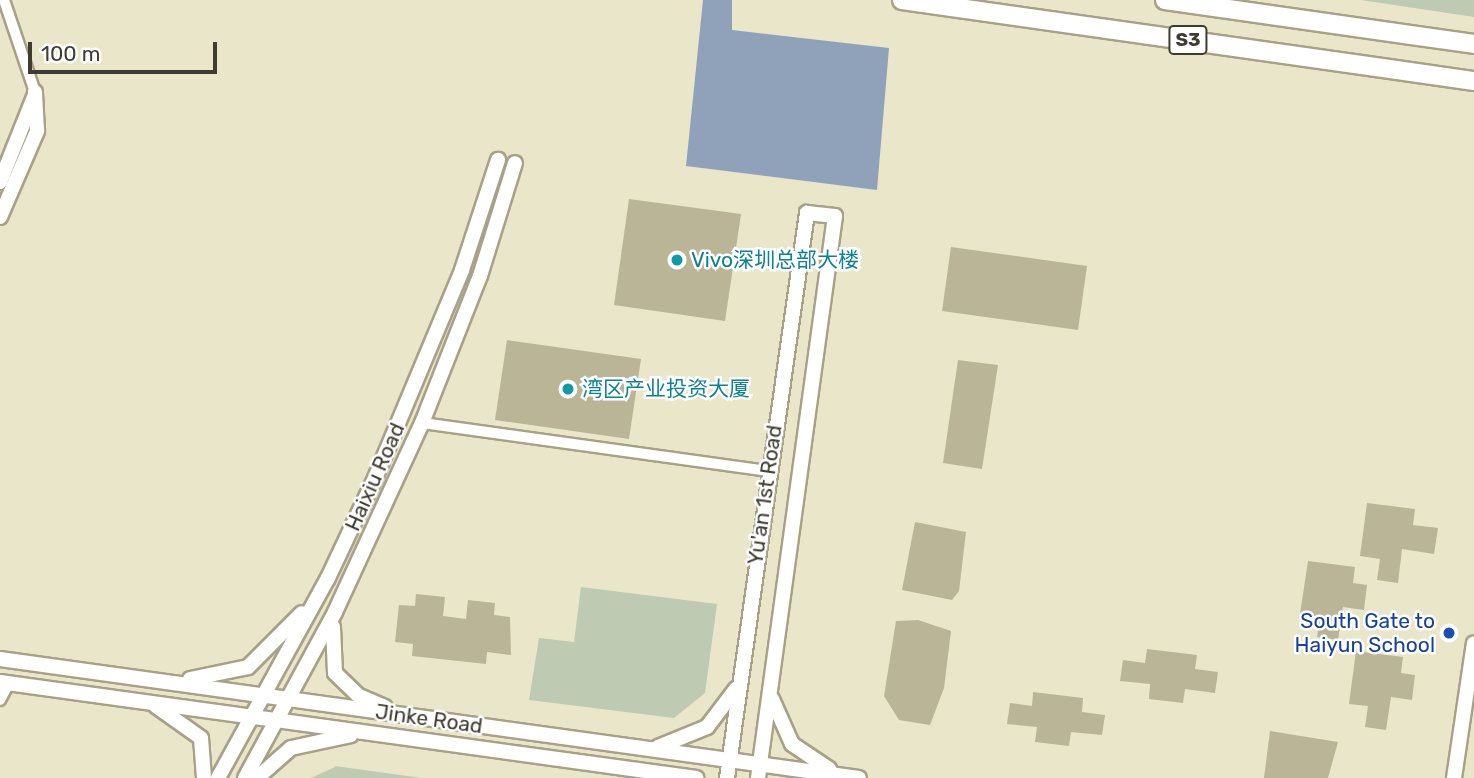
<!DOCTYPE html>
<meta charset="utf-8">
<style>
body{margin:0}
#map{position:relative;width:1474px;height:778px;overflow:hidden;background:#eae6ca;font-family:Rubik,"Noto Sans SC",sans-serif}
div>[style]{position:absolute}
.green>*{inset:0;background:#bfcab2}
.water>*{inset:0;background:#90a1ba}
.building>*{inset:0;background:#bab597}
.roads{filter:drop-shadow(2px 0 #a6a187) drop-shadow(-2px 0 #a6a187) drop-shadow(0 2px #a6a187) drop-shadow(0 -2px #a6a187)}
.street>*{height:10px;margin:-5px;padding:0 5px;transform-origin:5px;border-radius:5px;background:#fff}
.secondary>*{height:14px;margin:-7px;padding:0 7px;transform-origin:7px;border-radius:7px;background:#fff}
.highway>*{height:18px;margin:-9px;padding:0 9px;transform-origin:9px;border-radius:9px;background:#fff}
.dots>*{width:19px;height:19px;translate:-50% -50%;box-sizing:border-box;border:4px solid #fff;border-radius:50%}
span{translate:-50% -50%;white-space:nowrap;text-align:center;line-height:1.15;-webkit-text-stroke:5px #fff;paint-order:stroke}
.shield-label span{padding:2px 5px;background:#fff;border:2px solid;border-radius:5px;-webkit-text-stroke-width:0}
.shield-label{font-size:19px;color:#3e3c31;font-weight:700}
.culture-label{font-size:21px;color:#0d838f}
.left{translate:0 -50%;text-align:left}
.street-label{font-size:21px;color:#3e3c31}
.transit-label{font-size:21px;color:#164399}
.right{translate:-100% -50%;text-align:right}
.scale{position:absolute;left:28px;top:42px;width:189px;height:32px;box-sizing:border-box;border:4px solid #3e3c31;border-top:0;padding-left:9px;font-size:21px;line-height:24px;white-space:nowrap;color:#3e3c31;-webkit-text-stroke:5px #fff;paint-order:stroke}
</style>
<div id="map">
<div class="green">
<div style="clip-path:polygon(1361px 0,1474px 0,1474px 17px)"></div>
<div style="clip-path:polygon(581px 587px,717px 604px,705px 693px,674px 718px,529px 700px,539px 638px,574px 642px)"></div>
<div style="clip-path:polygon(335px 767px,335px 766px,422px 778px,311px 778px)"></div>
</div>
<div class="water">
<div style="clip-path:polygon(703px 0,732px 0,732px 30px,889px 48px,877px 190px,686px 166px)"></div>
</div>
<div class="building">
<div style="clip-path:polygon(629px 199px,741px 214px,725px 321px,614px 305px)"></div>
<div style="clip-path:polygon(951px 247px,1087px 266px,1078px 330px,942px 311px)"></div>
<div style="clip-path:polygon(507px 340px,641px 359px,629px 439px,495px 420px)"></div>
<div style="clip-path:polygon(958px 360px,998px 365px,982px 469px,943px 463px)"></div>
<div style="clip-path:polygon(1367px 503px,1415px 509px,1413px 525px,1438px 528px,1434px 554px,1402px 549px,1398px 583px,1377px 580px,1380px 559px,1360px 556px)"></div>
<div style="clip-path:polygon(915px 522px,966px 532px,959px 591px,952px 600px,902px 590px)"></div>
<div style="clip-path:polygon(1308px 561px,1355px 567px,1353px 583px,1367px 585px,1364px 610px,1343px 607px,1338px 640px,1317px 637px,1320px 617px,1300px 614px)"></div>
<div style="clip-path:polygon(416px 594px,445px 597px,443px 616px,466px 619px,468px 600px,495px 603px,494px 615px,510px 617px,511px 655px,487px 652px,486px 664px,412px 656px,413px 644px,395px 642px,399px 605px,415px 606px)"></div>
<div style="clip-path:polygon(918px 620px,951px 631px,944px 688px,930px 725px,899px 720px,884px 696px,896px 621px)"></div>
<div style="clip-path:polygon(1147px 649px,1197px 655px,1195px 669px,1218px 672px,1215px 693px,1185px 689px,1183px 703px,1149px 699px,1150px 684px,1120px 681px,1123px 660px,1145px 663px)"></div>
<div style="clip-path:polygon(1356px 651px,1403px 657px,1401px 673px,1415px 675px,1412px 700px,1391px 697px,1386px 730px,1365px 727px,1368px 706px,1349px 704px)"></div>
<div style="clip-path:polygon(1033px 692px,1083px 698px,1082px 712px,1105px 715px,1102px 735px,1071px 732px,1069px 746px,1035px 742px,1037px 727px,1007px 724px,1010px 703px,1032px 706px)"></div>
<div style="clip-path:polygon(1270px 731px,1338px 742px,1328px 778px,1264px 778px)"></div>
</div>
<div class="roads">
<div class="street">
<div style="left:4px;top:0;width:97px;rotate:71.4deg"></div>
<div style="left:422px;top:423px;width:349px;rotate:7.9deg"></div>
<div style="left:0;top:700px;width:19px;rotate:-62deg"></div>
</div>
<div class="secondary">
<div style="left:0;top:182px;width:92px;rotate:-68.2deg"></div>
<div style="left:0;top:217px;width:94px;rotate:-66.7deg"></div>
<div style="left:37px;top:131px;width:39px;rotate:-93deg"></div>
<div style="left:333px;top:627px;width:46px;rotate:87.5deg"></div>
<div style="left:335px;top:673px;width:33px;rotate:44deg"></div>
<div style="left:359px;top:696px;width:28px;rotate:23deg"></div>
<div style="left:0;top:659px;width:867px;rotate:7.89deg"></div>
<div style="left:190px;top:679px;width:59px;rotate:-11.7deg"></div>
<div style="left:248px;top:667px;width:76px;rotate:-45deg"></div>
<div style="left:0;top:682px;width:703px;rotate:7.85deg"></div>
<div style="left:772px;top:699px;width:49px;rotate:66deg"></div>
<div style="left:792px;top:744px;width:45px;rotate:34deg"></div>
<div style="left:156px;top:706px;width:55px;rotate:35.4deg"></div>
<div style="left:201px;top:738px;width:40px;rotate:85.7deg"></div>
<div style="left:658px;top:747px;width:53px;rotate:-22.2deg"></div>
<div style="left:707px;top:727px;width:48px;rotate:-52.7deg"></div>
<div style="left:218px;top:778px;width:228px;rotate:-61.2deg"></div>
<div style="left:328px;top:578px;width:113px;rotate:-64.8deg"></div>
<div style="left:376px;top:476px;width:223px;rotate:-67.3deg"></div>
<div style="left:462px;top:270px;width:116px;rotate:-71.9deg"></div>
<div style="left:245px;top:778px;width:189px;rotate:-61.5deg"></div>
<div style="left:335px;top:612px;width:208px;rotate:-65.3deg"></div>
<div style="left:422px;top:423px;width:158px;rotate:-68.5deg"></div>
<div style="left:480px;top:276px;width:118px;rotate:-72.8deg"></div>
<div style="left:257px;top:778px;width:45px;rotate:-41.4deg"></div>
<div style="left:291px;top:748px;width:61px;rotate:-12.2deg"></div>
<div style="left:727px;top:778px;width:571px;rotate:-81.94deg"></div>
<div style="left:807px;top:213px;width:28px;rotate:6deg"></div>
<div style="left:835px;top:216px;width:567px;rotate:97.8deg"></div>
<div style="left:1454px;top:778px;width:136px;rotate:-81.6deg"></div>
</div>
<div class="highway">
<div style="left:902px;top:0;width:578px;rotate:8.06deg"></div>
<div style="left:1165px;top:0;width:312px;rotate:8.1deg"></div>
</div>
</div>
<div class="dots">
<div style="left:677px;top:260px;background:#0f9aa8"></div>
<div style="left:568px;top:389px;background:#0f9aa8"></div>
<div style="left:1449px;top:633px;background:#1a4fb4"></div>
</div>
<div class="shield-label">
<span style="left:1188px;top:40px">S3</span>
</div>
<div class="culture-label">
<span class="left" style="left:691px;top:260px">Vivo深圳总部大楼</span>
<span class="left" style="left:582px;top:389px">湾区产业投资大厦</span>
</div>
<div class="street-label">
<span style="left:375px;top:477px;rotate:-66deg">Haixiu Road</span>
<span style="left:765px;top:495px;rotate:-82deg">Yu'an 1st Road</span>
<span style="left:429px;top:719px;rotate:8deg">Jinke Road</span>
</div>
<div class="transit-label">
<span class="right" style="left:1435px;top:633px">South Gate to<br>Haiyun School</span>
</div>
<div class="scale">100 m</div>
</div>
